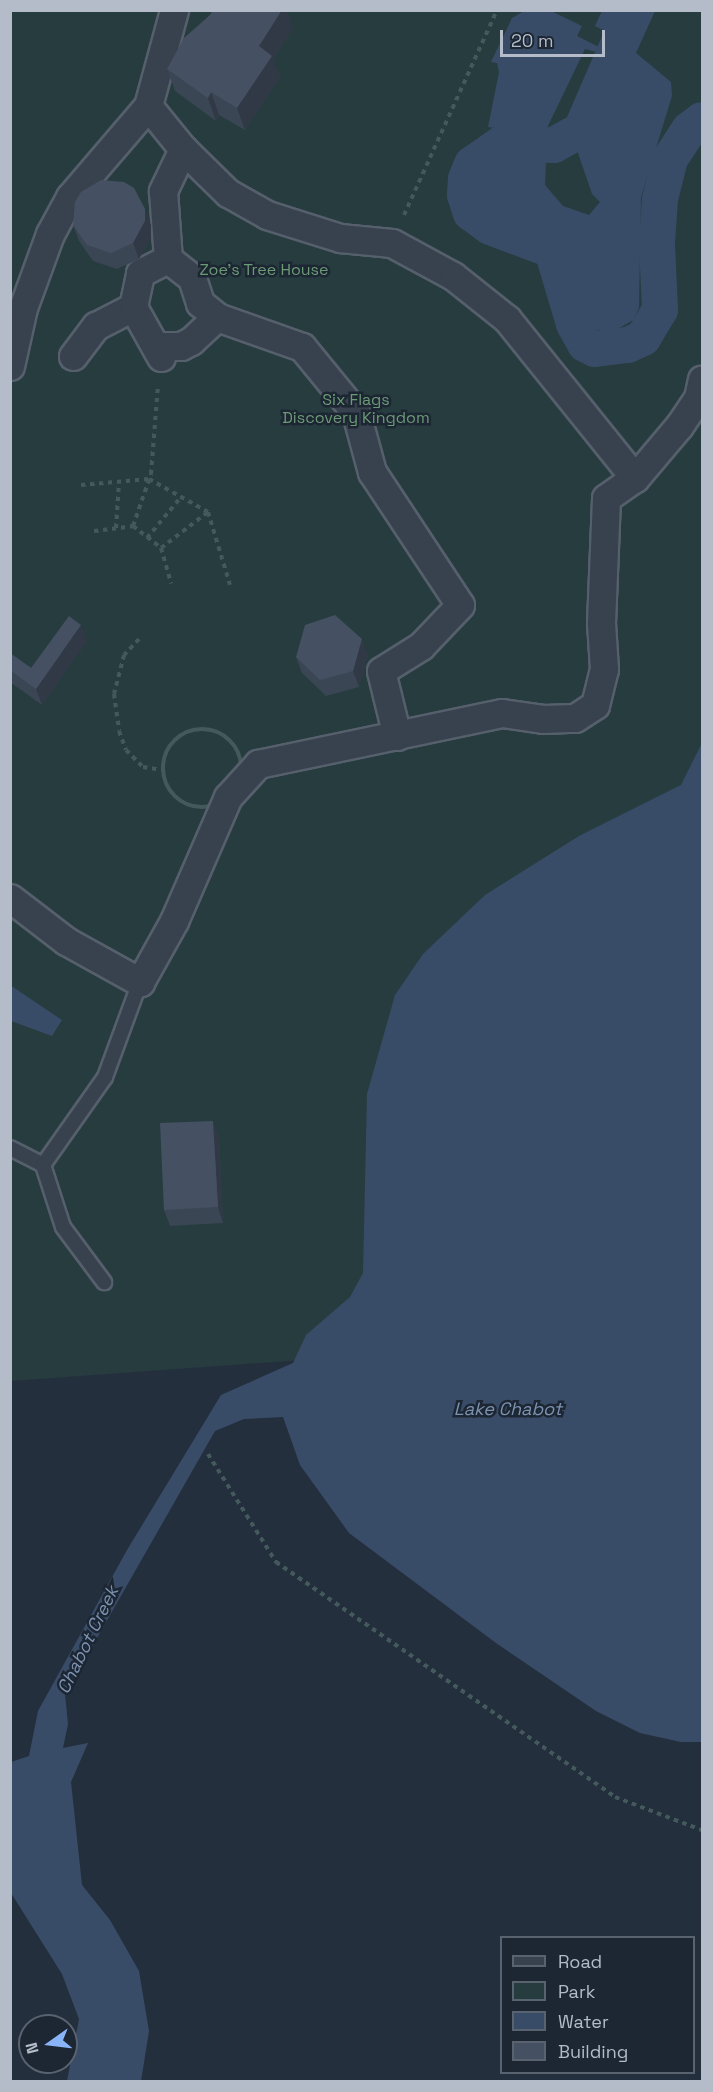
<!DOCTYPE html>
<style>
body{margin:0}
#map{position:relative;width:713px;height:2092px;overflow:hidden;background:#242f3e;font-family:"Space Grotesk",sans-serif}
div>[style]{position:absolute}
.green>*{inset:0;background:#263c3f}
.water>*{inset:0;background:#394c67}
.canal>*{height:36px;margin:-18px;padding:0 18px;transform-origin:18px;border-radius:18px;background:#394c67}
.path>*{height:4px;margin-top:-2px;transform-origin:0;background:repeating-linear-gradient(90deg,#44595c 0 4.5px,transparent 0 9px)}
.path>.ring{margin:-2px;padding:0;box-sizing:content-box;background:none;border:4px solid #44595c;border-radius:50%}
.roads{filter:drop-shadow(2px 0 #565f6c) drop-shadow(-2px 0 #565f6c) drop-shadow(0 2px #565f6c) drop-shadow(0 -2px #565f6c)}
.lane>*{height:14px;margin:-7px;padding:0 7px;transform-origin:7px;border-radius:7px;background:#38414e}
.street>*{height:27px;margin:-13.5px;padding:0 13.5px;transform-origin:13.5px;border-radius:13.5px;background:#38414e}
.wall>*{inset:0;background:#3b4654}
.shaded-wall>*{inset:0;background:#303945}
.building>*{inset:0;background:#455162}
span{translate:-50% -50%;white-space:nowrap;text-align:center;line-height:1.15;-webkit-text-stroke:5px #1d2633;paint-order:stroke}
.park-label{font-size:16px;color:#6b9a76}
.water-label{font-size:18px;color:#7c92b1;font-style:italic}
.frame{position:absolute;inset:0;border:12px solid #b4bcc9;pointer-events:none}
.legend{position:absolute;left:500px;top:1936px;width:195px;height:138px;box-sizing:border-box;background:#1d2633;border:2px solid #59626f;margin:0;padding:8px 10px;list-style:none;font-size:18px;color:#b4bcc9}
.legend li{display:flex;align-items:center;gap:12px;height:30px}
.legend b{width:30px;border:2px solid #59626f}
.north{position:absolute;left:18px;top:2014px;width:60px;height:60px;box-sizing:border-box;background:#1d2633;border:2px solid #59626f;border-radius:50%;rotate:256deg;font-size:16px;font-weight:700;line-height:24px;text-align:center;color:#b4bcc9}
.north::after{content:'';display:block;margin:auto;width:21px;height:27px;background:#8ab4f8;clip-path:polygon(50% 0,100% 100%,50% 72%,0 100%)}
.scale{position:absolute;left:500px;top:30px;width:105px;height:27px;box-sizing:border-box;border:3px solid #b4bcc9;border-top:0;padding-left:8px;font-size:18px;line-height:21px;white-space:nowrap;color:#b4bcc9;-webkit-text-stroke:4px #1d2633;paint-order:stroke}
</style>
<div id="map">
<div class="green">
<div style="clip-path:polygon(11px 11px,702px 11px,702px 808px,430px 1235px,330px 1358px,11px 1381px)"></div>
</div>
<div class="water">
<div style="clip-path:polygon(524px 11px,551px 11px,582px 26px,577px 36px,599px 47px,596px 52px,585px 49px,546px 130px,535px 135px,488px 127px,499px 72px,497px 63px,491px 62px,512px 18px)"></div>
<div style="clip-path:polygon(602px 11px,655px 11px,636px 53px,671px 82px,672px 96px,641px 197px,639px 308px,633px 320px,618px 329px,601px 331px,586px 324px,562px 253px,539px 232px,497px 216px,483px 205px,477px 193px,480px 170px,496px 158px,518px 155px,546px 161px,545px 185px,563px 206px,589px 215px,600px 202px,592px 194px,567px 121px,609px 33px,595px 26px)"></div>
<div style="clip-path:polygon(702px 743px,702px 1742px,681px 1742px,640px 1733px,596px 1711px,496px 1643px,349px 1533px,300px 1465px,283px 1417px,244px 1419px,215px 1431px,65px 1694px,68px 1724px,63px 1748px,88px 1743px,71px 1782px,82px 1885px,110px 1920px,139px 1971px,149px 2031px,141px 2081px,67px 2081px,79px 2019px,62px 1974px,11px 1893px,11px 1762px,29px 1756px,38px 1711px,127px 1550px,221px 1395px,293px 1363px,306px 1335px,350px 1297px,363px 1273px,367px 1094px,395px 995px,423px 954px,485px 895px,579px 836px,681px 785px)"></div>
<div style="clip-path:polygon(10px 985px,62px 1020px,52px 1036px,11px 1021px)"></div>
</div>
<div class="canal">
<div style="left:633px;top:10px;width:131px;rotate:113.4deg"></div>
<div style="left:581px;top:130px;width:31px;rotate:151deg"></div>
<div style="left:554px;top:145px;width:53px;rotate:-178.9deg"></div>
<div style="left:501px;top:144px;width:35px;rotate:145deg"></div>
<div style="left:472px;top:164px;width:16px;rotate:112deg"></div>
<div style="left:466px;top:179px;width:16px;rotate:94deg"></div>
<div style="left:465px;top:195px;width:19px;rotate:72deg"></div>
<div style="left:471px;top:213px;width:24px;rotate:36deg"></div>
<div style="left:490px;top:227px;width:66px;rotate:20.4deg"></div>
<div style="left:552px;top:250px;width:77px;rotate:73.4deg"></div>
<div style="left:574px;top:324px;width:23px;rotate:61deg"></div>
<div style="left:585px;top:344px;width:11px;rotate:27deg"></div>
<div style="left:595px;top:349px;width:33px;rotate:-7deg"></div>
<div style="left:628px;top:345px;width:17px;rotate:-25deg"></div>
<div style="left:643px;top:338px;width:33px;rotate:-59deg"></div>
<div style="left:660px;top:310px;width:67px;rotate:-92.6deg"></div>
<div style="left:657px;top:243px;width:44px;rotate:-86.1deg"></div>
<div style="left:660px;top:199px;width:41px;rotate:-76deg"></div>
<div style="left:670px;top:159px;width:35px;rotate:-57deg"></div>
<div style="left:689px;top:130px;width:16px;rotate:-38deg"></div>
</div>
<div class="path">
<div style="left:404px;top:215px;width:225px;rotate:-65.6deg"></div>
<div style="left:81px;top:485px;width:68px;rotate:-5deg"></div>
<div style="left:149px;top:479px;width:68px;rotate:29.2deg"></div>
<div style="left:208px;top:512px;width:76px;rotate:73.2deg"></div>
<div style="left:133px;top:526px;width:55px;rotate:-70.9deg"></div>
<div style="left:151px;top:474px;width:88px;rotate:-85.5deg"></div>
<div style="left:116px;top:528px;width:45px;rotate:-86.2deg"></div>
<div style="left:94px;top:531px;width:39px;rotate:-7deg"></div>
<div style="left:133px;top:526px;width:36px;rotate:38deg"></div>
<div style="left:161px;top:548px;width:37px;rotate:74deg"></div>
<div style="left:147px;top:538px;width:53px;rotate:-50.3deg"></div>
<div style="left:161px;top:548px;width:59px;rotate:-37.5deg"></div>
<div style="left:139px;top:639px;width:22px;rotate:133deg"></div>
<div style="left:124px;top:655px;width:40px;rotate:104.4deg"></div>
<div style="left:114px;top:694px;width:37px;rotate:82deg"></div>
<div style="left:119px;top:731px;width:20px;rotate:70deg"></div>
<div style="left:126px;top:750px;width:24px;rotate:45deg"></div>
<div style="left:143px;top:767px;width:20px;rotate:9deg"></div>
<div class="ring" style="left:163px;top:729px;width:74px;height:74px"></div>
<div style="left:208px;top:1454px;width:128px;rotate:57.8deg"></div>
<div style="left:276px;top:1562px;width:412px;rotate:34.7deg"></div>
<div style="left:615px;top:1797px;width:93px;rotate:20.8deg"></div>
</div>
<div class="roads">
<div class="lane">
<div style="left:10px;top:1148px;width:37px;rotate:27deg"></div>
<div style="left:43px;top:1165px;width:108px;rotate:-54.8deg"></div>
<div style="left:105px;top:1077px;width:101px;rotate:-69.8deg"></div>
<div style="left:43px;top:1165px;width:65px;rotate:72.1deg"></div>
<div style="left:63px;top:1227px;width:69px;rotate:53.3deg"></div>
</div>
<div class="street">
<div style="left:148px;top:106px;width:55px;rotate:50.9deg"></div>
<div style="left:183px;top:149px;width:63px;rotate:44.4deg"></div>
<div style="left:228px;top:193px;width:45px;rotate:29.4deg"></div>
<div style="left:267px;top:215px;width:77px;rotate:17.5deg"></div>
<div style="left:340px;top:238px;width:52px;rotate:5.5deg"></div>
<div style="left:392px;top:243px;width:69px;rotate:28.4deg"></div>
<div style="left:453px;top:276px;width:69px;rotate:38.5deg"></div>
<div style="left:507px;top:319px;width:204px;rotate:51.2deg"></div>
<div style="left:183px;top:149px;width:47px;rotate:115.5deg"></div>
<div style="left:163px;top:191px;width:68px;rotate:85.8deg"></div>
<div style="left:168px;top:259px;width:31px;rotate:38deg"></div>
<div style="left:192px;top:278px;width:26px;rotate:72deg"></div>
<div style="left:200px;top:303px;width:22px;rotate:39deg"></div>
<div style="left:217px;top:317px;width:90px;rotate:19.4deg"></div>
<div style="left:302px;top:347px;width:85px;rotate:50.7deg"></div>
<div style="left:356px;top:413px;width:61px;rotate:74.8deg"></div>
<div style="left:372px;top:472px;width:159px;rotate:56.5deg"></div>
<div style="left:460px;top:605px;width:57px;rotate:133.6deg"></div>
<div style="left:421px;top:646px;width:47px;rotate:148deg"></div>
<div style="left:381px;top:671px;width:67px;rotate:76.2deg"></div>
<div style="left:157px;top:346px;width:24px"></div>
<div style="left:181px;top:346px;width:11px;rotate:-27deg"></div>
<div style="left:191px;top:341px;width:35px;rotate:-43deg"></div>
<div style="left:73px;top:356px;width:38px;rotate:-53deg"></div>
<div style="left:96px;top:326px;width:42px;rotate:-27.2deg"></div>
<div style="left:161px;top:357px;width:57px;rotate:-119.2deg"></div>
<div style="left:133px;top:307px;width:35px;rotate:-78deg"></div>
<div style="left:140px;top:273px;width:31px;rotate:-27deg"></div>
<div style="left:10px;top:366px;width:59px;rotate:-77.4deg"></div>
<div style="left:23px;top:308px;width:79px;rotate:-70deg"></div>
<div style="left:50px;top:234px;width:42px;rotate:-61.6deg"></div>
<div style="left:70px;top:197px;width:120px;rotate:-49.4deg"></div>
<div style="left:148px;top:106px;width:99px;rotate:-74.8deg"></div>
<div style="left:10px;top:898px;width:71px;rotate:37.5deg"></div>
<div style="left:66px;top:941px;width:85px;rotate:29deg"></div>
<div style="left:140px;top:982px;width:70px;rotate:-60.9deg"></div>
<div style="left:174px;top:921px;width:135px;rotate:-66.5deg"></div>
<div style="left:228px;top:797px;width:45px;rotate:-47.7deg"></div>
<div style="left:258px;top:764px;width:249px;rotate:-11.8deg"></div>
<div style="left:502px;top:713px;width:41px;rotate:8.3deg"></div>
<div style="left:543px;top:719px;width:32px;rotate:-2deg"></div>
<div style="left:575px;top:718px;width:24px;rotate:-33deg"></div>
<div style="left:595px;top:705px;width:37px;rotate:-76deg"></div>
<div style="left:604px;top:669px;width:46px;rotate:-93.7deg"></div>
<div style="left:601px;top:623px;width:125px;rotate:-87.7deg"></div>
<div style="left:606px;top:498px;width:35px;rotate:-35deg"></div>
<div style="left:635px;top:478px;width:68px;rotate:-49.8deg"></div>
<div style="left:679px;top:426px;width:34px;rotate:-56deg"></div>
<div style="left:698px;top:398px;width:19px;rotate:-78deg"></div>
</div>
</div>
<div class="wall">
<div style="clip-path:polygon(210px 15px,293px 28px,273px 59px,280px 78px,245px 130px,219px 115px,216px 121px,175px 91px,167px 69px)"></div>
<div style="clip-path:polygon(73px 225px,151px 225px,151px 237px,139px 259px,117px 269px,93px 261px,79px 241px)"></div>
<div style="clip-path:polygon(87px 641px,42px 705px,10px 682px,10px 653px,31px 668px)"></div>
<div style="clip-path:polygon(368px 655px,359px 687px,326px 696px,302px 673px,296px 657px)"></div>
<div style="clip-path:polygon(219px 1137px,223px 1223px,170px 1226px,164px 1210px)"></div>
</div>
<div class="shaded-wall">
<div style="clip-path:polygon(282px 10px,287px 10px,293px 28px,273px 59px,280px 78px,245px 130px,237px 108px,259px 46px)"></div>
<div style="clip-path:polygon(211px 92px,219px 115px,216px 121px,208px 98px)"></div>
<div style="clip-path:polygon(145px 209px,151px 225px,151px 237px,139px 259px,133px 243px)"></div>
<div style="clip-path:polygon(81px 625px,87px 641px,42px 705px,36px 689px)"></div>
<div style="clip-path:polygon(362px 639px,368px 655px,359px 687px,353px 671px)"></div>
<div style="clip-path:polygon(213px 1121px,219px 1137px,223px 1223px,218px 1207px)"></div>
</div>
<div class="building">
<div style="clip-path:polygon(213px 10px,282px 10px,259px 46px,272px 56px,237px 108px,211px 92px,208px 98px,167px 69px,184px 38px,210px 15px)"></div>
<div style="clip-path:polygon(101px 180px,124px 182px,134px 188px,145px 209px,145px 221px,133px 243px,111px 253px,87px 245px,73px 225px,75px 202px,81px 192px)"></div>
<div style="clip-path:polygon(335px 615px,362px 639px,353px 671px,320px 680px,296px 657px,305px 625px)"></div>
<div style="clip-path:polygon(69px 616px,81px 625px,36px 689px,10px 670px,10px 653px,31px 668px)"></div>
<div style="clip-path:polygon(213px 1121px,218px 1207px,164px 1210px,160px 1123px)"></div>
</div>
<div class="park-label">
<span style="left:264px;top:270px">Zoe's Tree House</span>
<span style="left:356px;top:409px">Six Flags<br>Discovery Kingdom</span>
</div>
<div class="water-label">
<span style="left:508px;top:1409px">Lake Chabot</span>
<span style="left:88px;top:1640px;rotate:-64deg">Chabot Creek</span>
</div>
<div class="frame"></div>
<ul class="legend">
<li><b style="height:8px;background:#38414e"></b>Road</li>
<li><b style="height:16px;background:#263c3f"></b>Park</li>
<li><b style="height:16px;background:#394c67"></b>Water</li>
<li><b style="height:16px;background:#455162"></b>Building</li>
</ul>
<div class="north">N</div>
<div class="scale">20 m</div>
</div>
